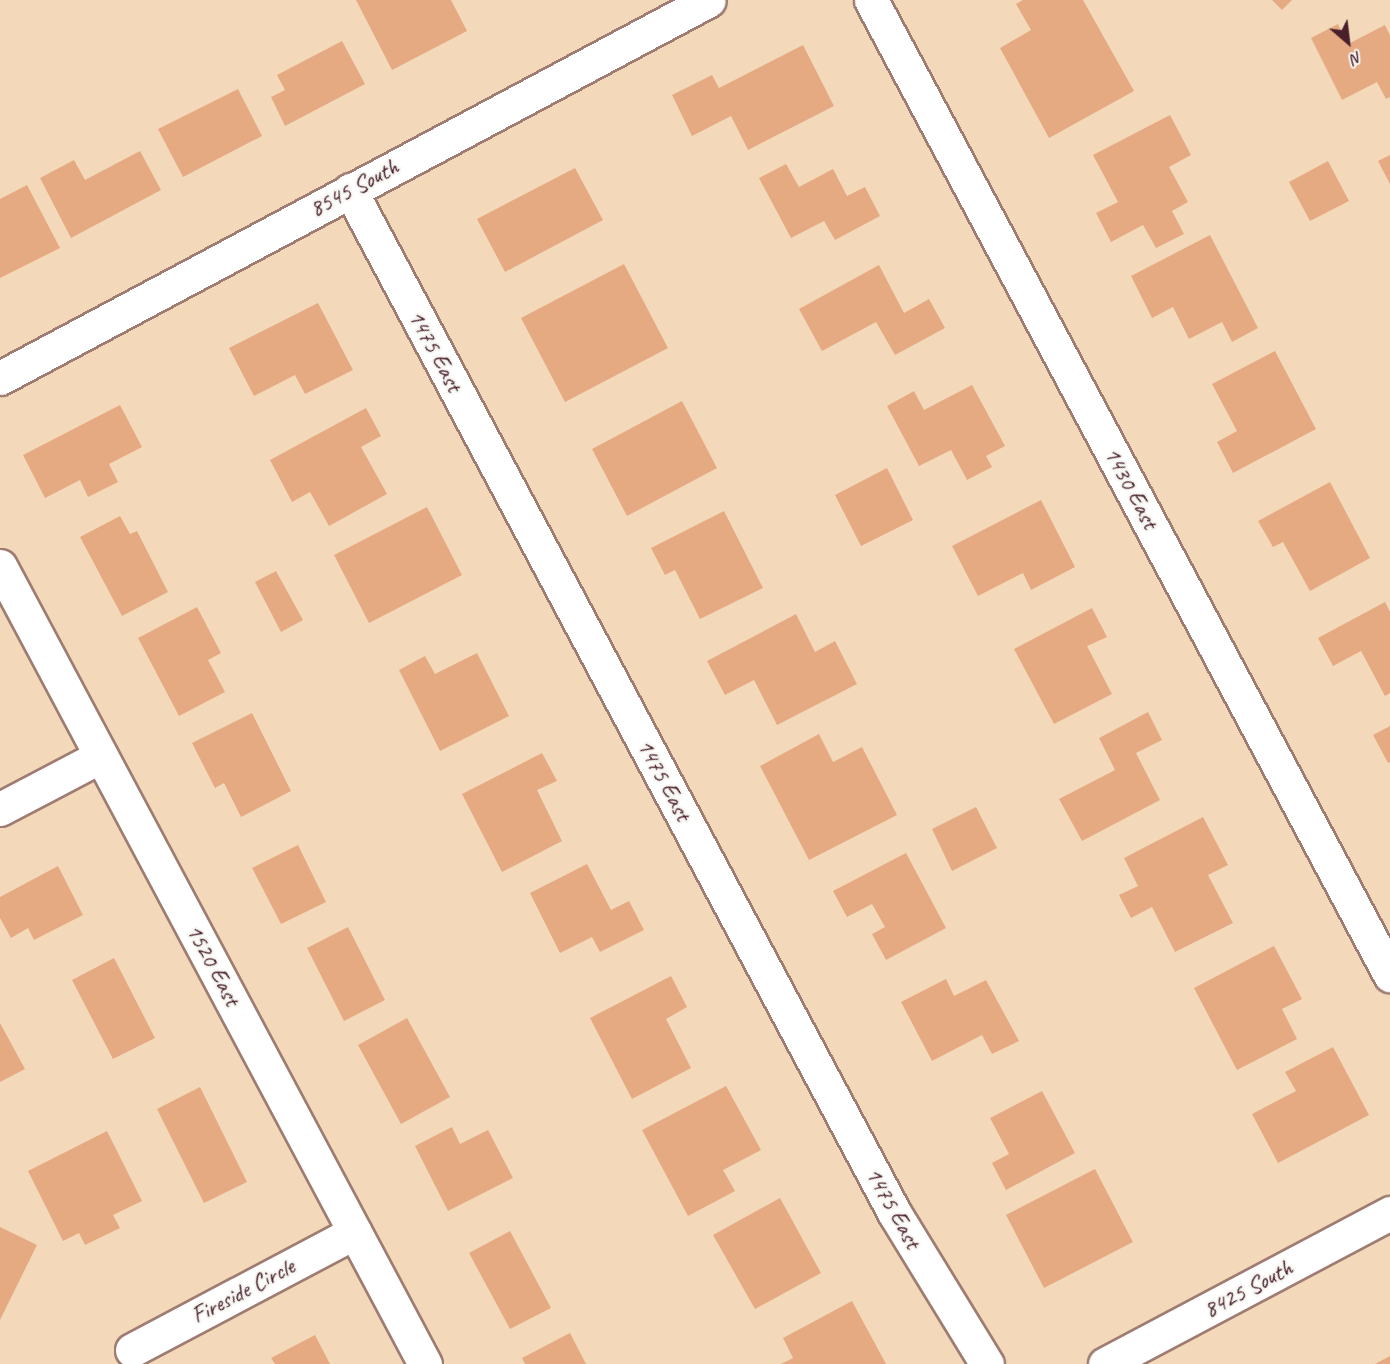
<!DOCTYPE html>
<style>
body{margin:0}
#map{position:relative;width:1390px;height:1364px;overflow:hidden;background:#f3d9ba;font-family:Caveat,sans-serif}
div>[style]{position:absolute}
.building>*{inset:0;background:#e6aa83}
.roads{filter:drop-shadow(2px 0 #9e7c72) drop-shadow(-2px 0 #9e7c72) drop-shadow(0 2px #9e7c72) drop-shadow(0 -2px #9e7c72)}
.minor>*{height:33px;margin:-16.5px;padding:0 16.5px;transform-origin:16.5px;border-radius:16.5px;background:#fff}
span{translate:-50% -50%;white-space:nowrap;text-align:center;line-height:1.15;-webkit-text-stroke:4.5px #f6f6f2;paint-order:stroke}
.street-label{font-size:24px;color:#4a1f2b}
.north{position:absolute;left:1318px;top:12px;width:60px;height:60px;-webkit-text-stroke:4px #f6f6f2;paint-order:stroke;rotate:152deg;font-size:16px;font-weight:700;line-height:24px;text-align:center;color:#4a1f2b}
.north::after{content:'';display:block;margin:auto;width:21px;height:27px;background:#4a1f2b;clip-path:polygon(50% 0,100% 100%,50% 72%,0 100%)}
</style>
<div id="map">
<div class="building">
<div style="clip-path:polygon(356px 0,451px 0,467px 31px,392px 70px)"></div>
<div style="clip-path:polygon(1023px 0,1083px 0,1134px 91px,1049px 138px,1000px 48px,1031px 30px,1016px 4px)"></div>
<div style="clip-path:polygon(1272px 0,1292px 0,1282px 10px)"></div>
<div style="clip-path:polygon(1338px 24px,1348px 44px,1385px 25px,1390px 35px,1390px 97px,1386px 99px,1377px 82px,1342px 100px,1311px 38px)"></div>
<div style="clip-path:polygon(342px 41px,365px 84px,285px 126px,271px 97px,285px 90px,277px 75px)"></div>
<div style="clip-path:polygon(803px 45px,834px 106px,748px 150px,731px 116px,692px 136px,672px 95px,712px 75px,719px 88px)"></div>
<div style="clip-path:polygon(238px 89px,262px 136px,183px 177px,158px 129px)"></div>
<div style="clip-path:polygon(1170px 115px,1191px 155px,1169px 167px,1188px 202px,1172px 211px,1184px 234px,1156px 248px,1143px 225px,1111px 242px,1096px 213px,1118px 202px,1093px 155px)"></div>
<div style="clip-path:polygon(140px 151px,161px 190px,71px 238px,40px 178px,74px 160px,85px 180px)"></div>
<div style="clip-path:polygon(1390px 155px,1390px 184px,1378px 161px)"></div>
<div style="clip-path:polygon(1328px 161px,1349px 201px,1310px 221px,1289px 182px)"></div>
<div style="clip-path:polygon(786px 164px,799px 187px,833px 169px,847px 196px,865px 187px,880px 216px,835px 240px,824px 221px,791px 238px,759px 178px)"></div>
<div style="clip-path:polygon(575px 168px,603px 220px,505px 272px,477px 219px)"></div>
<div style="clip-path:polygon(27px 185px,60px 248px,0 278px,0 199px)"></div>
<div style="clip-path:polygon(1210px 235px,1258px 328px,1232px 342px,1222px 322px,1189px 339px,1173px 307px,1152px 318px,1131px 276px)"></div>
<div style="clip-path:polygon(624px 264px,668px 348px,565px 402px,521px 318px)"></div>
<div style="clip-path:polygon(879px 265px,904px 313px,929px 299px,945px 328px,895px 355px,876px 322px,822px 351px,799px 309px)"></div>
<div style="clip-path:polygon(318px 303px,353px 370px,305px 394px,295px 375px,254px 396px,229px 348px)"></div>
<div style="clip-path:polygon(1275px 351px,1316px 429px,1233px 473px,1217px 442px,1237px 431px,1212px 384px)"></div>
<div style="clip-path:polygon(972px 385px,1005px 446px,986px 456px,992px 467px,967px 480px,951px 450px,919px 466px,887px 406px,914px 391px,924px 410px)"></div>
<div style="clip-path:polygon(682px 401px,717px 468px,627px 516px,592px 449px)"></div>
<div style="clip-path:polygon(120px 405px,142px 447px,109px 464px,118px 482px,88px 497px,80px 480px,45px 498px,23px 455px)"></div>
<div style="clip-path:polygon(366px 408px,381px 436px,361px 447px,387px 494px,329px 526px,310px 492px,292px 502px,270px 460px)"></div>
<div style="clip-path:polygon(887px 468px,913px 520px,861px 546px,835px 495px)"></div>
<div style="clip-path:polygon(1330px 482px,1370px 558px,1310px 591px,1283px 542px,1273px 547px,1258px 521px)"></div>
<div style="clip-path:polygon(1041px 500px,1075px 567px,1031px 590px,1023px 573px,978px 596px,952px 546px)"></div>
<div style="clip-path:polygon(427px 507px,462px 575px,369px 623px,334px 555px)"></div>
<div style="clip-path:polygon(724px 511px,763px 588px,700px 619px,675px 570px,665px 575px,651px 548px)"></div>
<div style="clip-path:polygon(120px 516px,130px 534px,137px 531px,168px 592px,122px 616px,80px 537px)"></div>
<div style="clip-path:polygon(276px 571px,303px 620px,281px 632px,255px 582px)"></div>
<div style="clip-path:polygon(1385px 602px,1390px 612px,1390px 693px,1385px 696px,1361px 651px,1333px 666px,1318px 638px)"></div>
<div style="clip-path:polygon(197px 607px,221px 653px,208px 660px,225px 692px,179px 716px,138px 638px)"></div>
<div style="clip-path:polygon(1092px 608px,1107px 637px,1087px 646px,1112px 694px,1054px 724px,1014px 649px)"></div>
<div style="clip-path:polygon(796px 614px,815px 652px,835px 641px,857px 684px,777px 725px,754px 680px,725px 695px,707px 661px)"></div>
<div style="clip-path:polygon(477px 653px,509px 716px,440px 751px,399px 670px,425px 656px,435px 674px)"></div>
<div style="clip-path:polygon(1148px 712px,1162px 740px,1136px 753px,1160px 800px,1082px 841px,1059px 799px,1115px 770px,1099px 738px)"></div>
<div style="clip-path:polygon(252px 713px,291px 791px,241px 817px,224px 783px,215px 788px,192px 743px)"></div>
<div style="clip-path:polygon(1390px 726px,1390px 762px,1388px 763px,1373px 735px)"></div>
<div style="clip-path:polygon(819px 734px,833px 762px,862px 747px,897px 815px,809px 860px,760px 766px)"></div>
<div style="clip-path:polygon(542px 753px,557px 781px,537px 790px,562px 841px,502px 872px,462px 794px)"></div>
<div style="clip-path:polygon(976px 807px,997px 848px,952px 871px,932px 829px)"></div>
<div style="clip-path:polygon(1203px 817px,1228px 865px,1208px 875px,1233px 923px,1175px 952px,1152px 907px,1131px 918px,1119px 895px,1138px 886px,1124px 858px)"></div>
<div style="clip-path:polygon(298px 845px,326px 902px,281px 924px,252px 868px)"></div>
<div style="clip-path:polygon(906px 853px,946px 928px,886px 960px,872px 934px,885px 927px,872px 904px,847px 917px,833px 891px)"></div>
<div style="clip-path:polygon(587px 864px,611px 910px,629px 901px,644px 930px,600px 952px,592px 937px,560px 953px,530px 893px)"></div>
<div style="clip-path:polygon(58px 866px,83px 915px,34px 940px,28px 928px,11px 938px,0 918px,0 897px)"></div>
<div style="clip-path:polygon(348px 927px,385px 1000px,344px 1021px,307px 948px)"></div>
<div style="clip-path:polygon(1274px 946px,1302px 999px,1282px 1009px,1297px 1039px,1237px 1070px,1194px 988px)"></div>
<div style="clip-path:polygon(114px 958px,155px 1038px,113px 1059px,72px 980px)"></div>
<div style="clip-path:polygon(671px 976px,687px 1007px,666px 1019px,691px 1068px,632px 1099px,590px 1018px)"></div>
<div style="clip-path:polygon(946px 979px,954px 996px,986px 980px,1019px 1041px,992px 1054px,982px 1035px,932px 1061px,901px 1002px)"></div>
<div style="clip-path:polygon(407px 1018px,450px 1097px,401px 1124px,358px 1045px)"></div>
<div style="clip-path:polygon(0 1023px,25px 1069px,0 1082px)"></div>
<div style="clip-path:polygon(1333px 1047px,1369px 1115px,1278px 1163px,1252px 1114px,1296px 1091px,1285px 1072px)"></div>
<div style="clip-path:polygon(726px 1086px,761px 1150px,723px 1170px,735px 1191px,688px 1216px,642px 1130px)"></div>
<div style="clip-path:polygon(200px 1087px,247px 1182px,204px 1203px,157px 1109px)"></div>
<div style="clip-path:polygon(1042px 1091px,1075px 1153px,1006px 1190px,992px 1163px,1009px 1154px,990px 1118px)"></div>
<div style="clip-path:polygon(452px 1127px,460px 1144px,488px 1130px,513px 1178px,448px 1211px,415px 1146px)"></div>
<div style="clip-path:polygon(107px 1131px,142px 1201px,113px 1215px,120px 1228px,85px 1245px,79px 1233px,63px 1241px,28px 1171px)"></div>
<div style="clip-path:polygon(1095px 1169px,1133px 1242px,1044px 1288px,1006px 1215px)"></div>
<div style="clip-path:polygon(780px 1198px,821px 1273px,755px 1309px,713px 1235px)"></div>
<div style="clip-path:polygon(0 1227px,37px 1245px,0 1320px)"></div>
<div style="clip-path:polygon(510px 1231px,551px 1308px,510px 1329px,469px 1253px)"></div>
<div style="clip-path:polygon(852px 1301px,886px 1364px,781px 1364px,793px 1358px,783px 1338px)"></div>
<div style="clip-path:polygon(570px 1333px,586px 1364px,525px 1364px,522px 1358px)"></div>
<div style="clip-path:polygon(315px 1335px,330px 1364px,275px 1364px,271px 1358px)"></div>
<div style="clip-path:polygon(1390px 1356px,1390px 1364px,1375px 1364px)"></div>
</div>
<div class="roads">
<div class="minor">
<div style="left:871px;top:0;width:1105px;rotate:61.97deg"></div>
<div style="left:350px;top:190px;width:1160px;rotate:61.98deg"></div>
<div style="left:895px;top:1214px;width:176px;rotate:58.5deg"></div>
<div style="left:0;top:378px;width:803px;rotate:-28.06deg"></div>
<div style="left:0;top:566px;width:904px;rotate:61.96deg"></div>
<div style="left:0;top:809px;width:114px;rotate:-27.7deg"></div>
<div style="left:132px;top:1350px;width:252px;rotate:-27.9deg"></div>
<div style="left:1105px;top:1364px;width:323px;rotate:-27.9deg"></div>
</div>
</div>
<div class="street-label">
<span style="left:354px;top:188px;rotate:-28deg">8545 South</span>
<span style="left:435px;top:351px;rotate:62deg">1475 East</span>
<span style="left:1131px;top:488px;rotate:62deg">1430 East</span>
<span style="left:664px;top:780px;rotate:62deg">1475 East</span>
<span style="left:213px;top:965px;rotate:62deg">1520 East</span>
<span style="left:893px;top:1208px;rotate:61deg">1475 East</span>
<span style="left:1248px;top:1289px;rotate:-28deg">8425 South</span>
<span style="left:243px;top:1291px;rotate:-28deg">Fireside Circle</span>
</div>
<div class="north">N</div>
</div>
